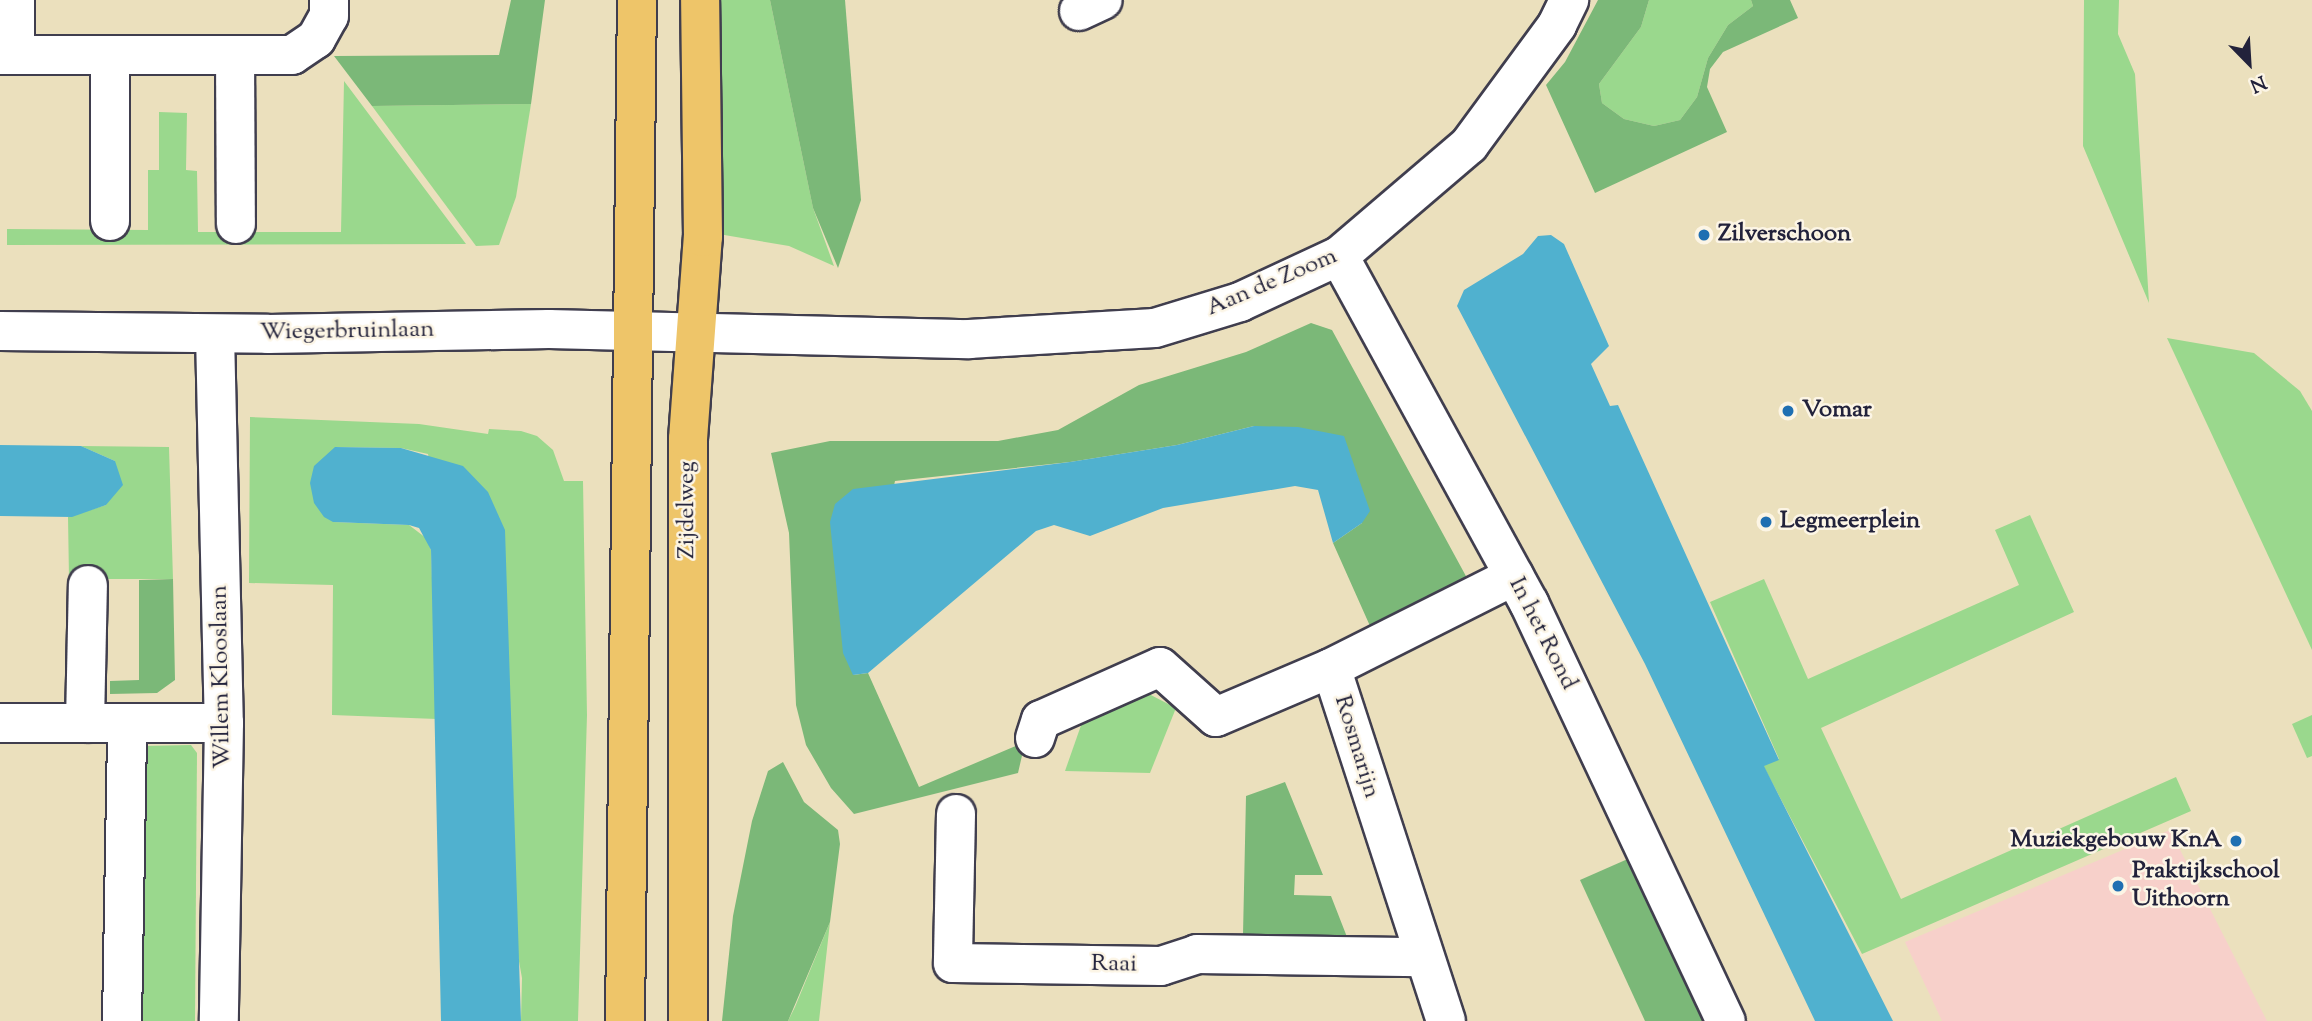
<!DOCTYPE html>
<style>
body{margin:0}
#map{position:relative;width:2312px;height:1021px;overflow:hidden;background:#ebe0bd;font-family:"Sorts Mill Goudy",serif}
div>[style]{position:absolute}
.built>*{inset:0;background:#f7d0ca}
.green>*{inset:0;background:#9ad88d}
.forest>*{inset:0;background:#7bb878}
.water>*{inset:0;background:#50b1cf}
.roads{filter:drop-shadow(2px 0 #403e4e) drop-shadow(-2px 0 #403e4e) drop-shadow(0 2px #403e4e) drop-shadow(0 -2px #403e4e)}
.minor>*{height:38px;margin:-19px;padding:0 19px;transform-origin:19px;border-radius:19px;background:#fff}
.major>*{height:38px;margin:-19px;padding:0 19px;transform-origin:19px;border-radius:19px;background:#eec569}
.dots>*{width:19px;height:19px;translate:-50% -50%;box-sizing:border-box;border:4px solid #fcf5e5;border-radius:50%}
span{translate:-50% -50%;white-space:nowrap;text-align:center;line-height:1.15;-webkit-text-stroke:5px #fcf5e5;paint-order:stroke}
.poi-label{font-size:24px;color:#22223b;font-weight:700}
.left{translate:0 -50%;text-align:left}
.right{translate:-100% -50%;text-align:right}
.street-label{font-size:24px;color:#22223b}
.north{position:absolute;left:2214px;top:28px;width:70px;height:70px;-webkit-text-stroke:5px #fcf5e5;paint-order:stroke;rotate:156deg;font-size:19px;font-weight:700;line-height:28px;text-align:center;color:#22223b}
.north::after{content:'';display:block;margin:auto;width:24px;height:32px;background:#22223b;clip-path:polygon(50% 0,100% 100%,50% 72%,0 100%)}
</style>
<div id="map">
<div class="built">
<div style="clip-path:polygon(2170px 830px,2267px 1021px,1942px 1021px,1905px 942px)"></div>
</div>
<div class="green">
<div style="clip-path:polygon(679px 0,770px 0,813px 208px,834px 266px,789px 246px,695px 230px,684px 178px)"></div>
<div style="clip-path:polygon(1649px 0,1751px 0,1753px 6px,1728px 25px,1708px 58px,1697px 97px,1680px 120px,1654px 126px,1624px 119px,1602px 103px,1599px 84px,1641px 27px)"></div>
<div style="clip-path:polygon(2084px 0,2119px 0,2118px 34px,2135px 74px,2149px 303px,2083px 146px)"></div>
<div style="clip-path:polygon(344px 81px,466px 244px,7px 245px,7px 229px,148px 230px,148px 170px,159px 170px,159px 112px,187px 113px,186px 170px,197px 171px,198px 232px,341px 232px)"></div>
<div style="clip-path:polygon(531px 104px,516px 197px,499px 245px,476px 246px,372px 106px)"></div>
<div style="clip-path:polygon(2167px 338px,2254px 353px,2300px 391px,2312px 411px,2312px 650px)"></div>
<div style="clip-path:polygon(250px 417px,419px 424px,488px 434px,489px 429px,521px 431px,537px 436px,553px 450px,564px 481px,583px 481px,587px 715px,578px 1021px,521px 1021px,522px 978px,428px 454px,401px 448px,335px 447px,333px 522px,409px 525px,426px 538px,431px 550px,437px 719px,332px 715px,333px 585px,249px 583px)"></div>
<div style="clip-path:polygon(81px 446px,169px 447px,173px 579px,69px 579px,68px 517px,106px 505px,115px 461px)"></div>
<div style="clip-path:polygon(2030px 515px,2074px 612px,1821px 728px,1901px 899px,2176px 777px,2191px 811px,1862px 954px,1763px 765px,1779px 759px,1710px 602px,1764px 579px,1808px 679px,2019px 585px,1995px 530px)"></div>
<div style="clip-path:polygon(1145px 692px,1176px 708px,1150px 773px,1065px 771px,1085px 714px)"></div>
<div style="clip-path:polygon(2312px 715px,2312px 756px,2307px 758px,2292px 724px)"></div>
<div style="clip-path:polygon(191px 745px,197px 753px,195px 1021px,128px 1021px,143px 746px)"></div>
<div style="clip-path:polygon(830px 922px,819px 1021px,788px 1021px,795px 1007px)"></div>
</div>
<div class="forest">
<div style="clip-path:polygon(511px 0,545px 0,531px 104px,372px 106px,334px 56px,499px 55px)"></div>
<div style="clip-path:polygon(770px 0,845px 0,861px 200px,838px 268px,813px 208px)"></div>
<div style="clip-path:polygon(1598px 0,1649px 0,1641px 27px,1599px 84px,1602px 103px,1624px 119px,1654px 126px,1680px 120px,1697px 97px,1708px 58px,1728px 25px,1753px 6px,1751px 0,1790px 0,1798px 18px,1723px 52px,1710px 69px,1707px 87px,1727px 132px,1595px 193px,1546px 85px,1565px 62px)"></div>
<div style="clip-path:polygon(1311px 323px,1332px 330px,1467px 578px,1370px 626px,1333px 543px,1362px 523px,1254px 426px,1177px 445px,1070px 462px,895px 481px,853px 675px,868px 673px,919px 787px,1018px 745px,1024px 747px,1018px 773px,854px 814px,831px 788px,806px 745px,796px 705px,789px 533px,771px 453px,830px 441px,998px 441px,1058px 430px,1139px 385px,1246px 352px)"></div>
<div style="clip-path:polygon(173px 579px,175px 680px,157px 693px,110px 694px,110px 681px,139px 680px,139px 580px)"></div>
<div style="clip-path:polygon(783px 762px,804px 802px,838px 830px,840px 844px,830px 922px,788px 1021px,722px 1021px,733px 916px,752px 821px,768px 771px)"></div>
<div style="clip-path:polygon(1285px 782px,1323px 875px,1295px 875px,1294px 895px,1331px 896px,1347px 937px,1243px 934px,1246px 796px)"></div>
<div style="clip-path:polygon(1630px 858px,1707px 1021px,1645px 1021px,1580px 880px)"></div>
</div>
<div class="water">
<div style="clip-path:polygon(1551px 235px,1564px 244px,1609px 346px,1591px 364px,1610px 406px,1618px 405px,1779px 760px,1764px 766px,1893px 1021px,1815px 1021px,1645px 664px,1457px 306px,1464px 290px,1523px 254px,1538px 236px)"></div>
<div style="clip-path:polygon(1254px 426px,1298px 427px,1344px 436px,1370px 511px,1362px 523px,1333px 543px,1318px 490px,1295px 486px,1163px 508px,1090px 536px,1054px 525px,1036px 531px,868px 673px,853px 675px,843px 653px,830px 522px,835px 504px,853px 489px,1070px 462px,1177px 445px)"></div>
<div style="clip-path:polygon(0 445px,81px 446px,115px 461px,123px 485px,106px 505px,72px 517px,0 516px)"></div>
<div style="clip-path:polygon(335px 447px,401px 448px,463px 466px,488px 492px,505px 530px,521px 1021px,441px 1021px,431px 550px,419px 528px,409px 525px,333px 522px,324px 517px,314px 503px,310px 483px,314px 466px)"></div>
</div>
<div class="roads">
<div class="minor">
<div style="left:15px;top:0;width:55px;rotate:90deg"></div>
<div style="left:1079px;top:11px;width:26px;rotate:-25deg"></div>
<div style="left:0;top:55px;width:292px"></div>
<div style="left:292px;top:55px;width:29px;rotate:-34deg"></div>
<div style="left:316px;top:39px;width:26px;rotate:-61deg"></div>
<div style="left:329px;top:16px;width:16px;rotate:-90deg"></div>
<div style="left:110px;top:55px;width:166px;rotate:90deg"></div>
<div style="left:235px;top:55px;width:169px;rotate:89.7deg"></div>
<div style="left:1339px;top:256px;width:396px;rotate:61.3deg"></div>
<div style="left:1529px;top:603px;width:462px;rotate:64.8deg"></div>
<div style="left:0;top:331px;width:268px;rotate:0.6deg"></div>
<div style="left:268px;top:334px;width:281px;rotate:-1deg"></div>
<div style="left:549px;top:329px;width:420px;rotate:1.4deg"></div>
<div style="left:969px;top:339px;width:186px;rotate:-3.4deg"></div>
<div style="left:1155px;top:328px;width:89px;rotate:-17deg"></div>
<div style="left:1240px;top:302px;width:109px;rotate:-24.9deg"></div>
<div style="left:1339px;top:256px;width:171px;rotate:-40.5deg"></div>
<div style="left:1469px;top:145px;width:149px;rotate:-53.7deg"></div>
<div style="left:1557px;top:25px;width:28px;rotate:-64deg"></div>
<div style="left:215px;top:334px;width:389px;rotate:88.7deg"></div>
<div style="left:224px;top:723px;width:298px;rotate:91deg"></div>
<div style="left:0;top:723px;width:224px"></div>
<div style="left:85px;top:723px;width:138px;rotate:-88.8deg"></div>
<div style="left:1035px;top:738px;width:19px;rotate:-72deg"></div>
<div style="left:1041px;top:720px;width:130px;rotate:-24deg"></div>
<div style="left:1160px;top:667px;width:75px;rotate:41.8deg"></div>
<div style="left:1216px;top:717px;width:125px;rotate:-23.1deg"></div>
<div style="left:956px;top:814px;width:149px;rotate:91.2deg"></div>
<div style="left:953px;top:963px;width:208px;rotate:0.8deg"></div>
<div style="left:1161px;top:966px;width:38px;rotate:-18deg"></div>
<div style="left:1197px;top:954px;width:225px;rotate:0.8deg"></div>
<div style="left:122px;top:1021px;width:298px;rotate:-89deg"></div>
<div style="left:1446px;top:1021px;width:371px;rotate:-108deg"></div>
<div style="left:1331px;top:668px;width:205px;rotate:-26.7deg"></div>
</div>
<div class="major">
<div style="left:625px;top:1021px;width:1021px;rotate:-89.33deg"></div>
<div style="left:688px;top:1021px;width:582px;rotate:-90deg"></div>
<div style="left:688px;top:439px;width:203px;rotate:-85.8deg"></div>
<div style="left:703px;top:237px;width:237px;rotate:-90.7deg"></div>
</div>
</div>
<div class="dots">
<div style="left:1704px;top:235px;background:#1f6fb2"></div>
<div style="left:1788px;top:411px;background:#1f6fb2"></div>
<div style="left:1766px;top:522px;background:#1f6fb2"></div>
<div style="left:2236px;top:841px;background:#1f6fb2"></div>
<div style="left:2118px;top:886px;background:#1f6fb2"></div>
</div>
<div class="poi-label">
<span class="left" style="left:1718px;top:235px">Zilverschoon</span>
<span class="left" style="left:1802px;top:411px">Vomar</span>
<span class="left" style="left:1780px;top:522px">Legmeerplein</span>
<span class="right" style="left:2222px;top:841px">Muziekgebouw KnA</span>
<span class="left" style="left:2132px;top:886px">Praktijkschool<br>Uithoorn</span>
</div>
<div class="street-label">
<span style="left:1272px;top:283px;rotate:-23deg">Aan de Zoom</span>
<span style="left:347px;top:332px;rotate:-1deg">Wiegerbruinlaan</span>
<span style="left:688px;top:510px;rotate:-90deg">Zijdelweg</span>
<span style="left:1542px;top:634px;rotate:63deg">In het Rond</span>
<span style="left:222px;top:677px;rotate:-91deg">Willem Klooslaan</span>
<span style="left:1356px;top:747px;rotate:73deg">Rosmarijn</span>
<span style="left:1114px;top:965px;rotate:1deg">Raai</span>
</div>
<div class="north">N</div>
</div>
